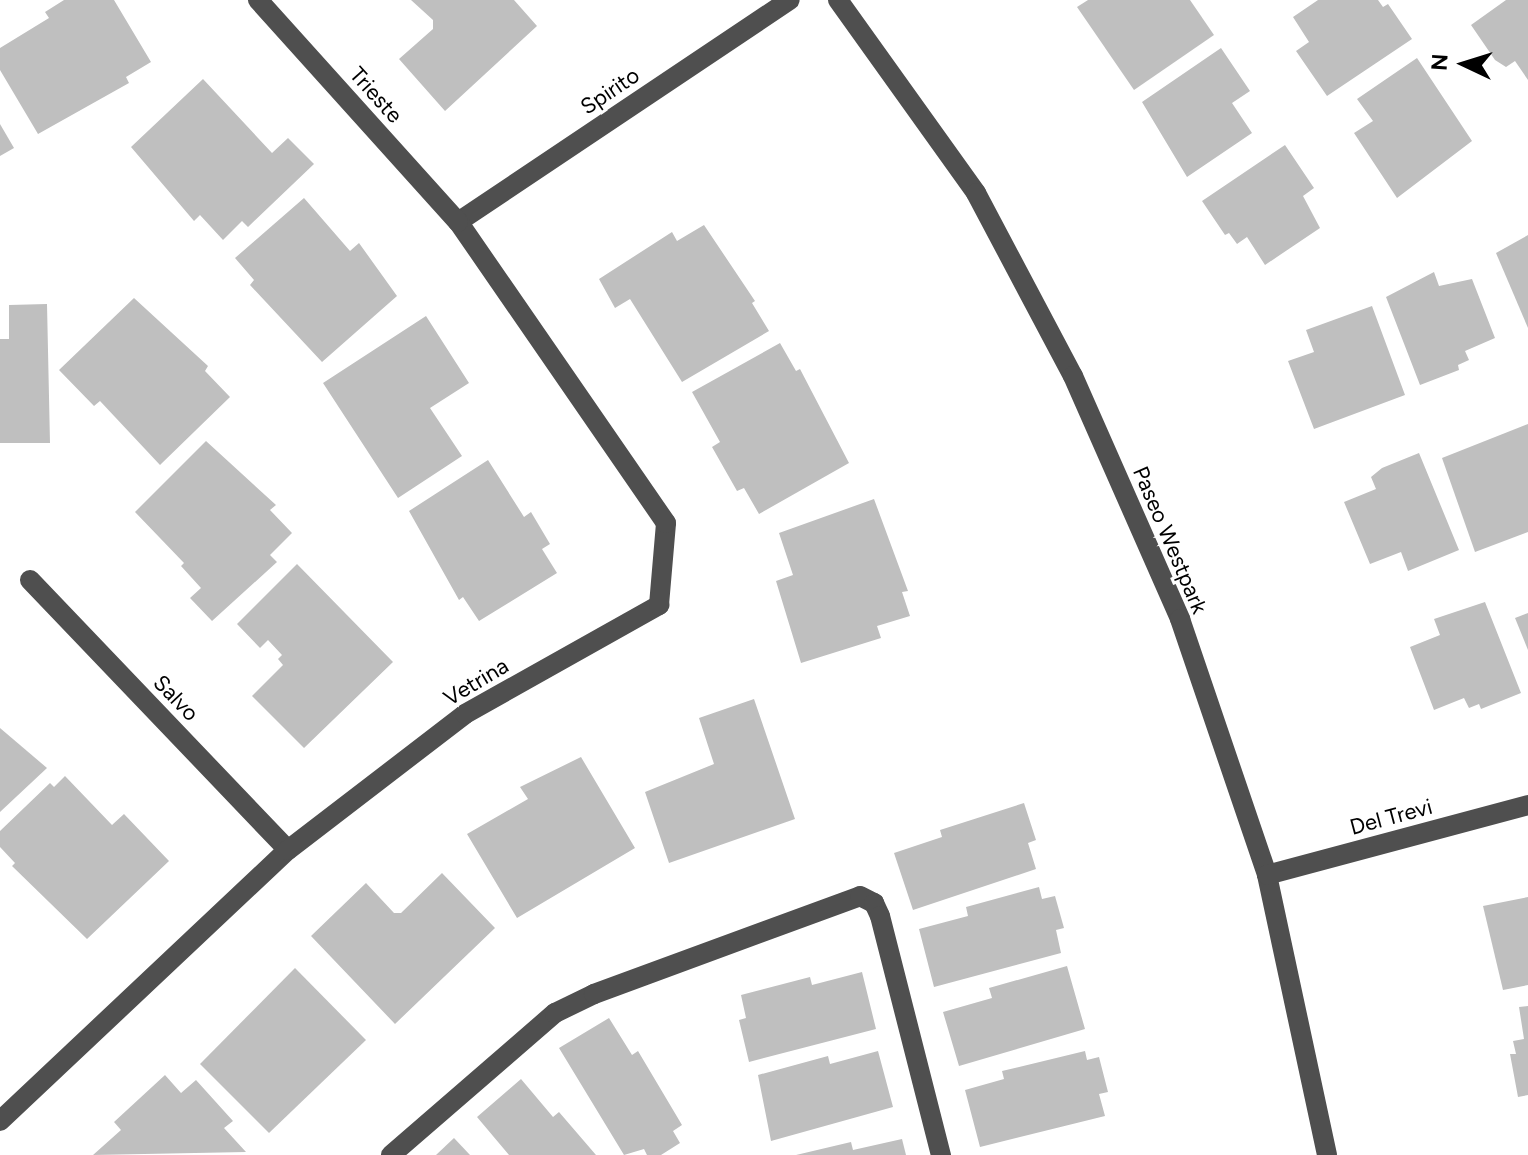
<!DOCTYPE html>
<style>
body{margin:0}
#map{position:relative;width:1528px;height:1155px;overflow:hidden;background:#fff;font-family:Figtree,sans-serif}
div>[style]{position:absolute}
.building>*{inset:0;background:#bfbfbf}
.minor>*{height:20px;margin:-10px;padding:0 10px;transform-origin:10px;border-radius:10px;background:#4f4f4f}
span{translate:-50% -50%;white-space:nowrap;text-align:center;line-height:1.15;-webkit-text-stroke:6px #fff;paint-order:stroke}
.street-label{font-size:22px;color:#000}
.north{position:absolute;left:1424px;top:24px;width:80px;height:80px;-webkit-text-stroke:6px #fff;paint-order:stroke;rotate:274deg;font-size:22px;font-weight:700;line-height:32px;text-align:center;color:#000}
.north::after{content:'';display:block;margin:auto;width:28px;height:36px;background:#000;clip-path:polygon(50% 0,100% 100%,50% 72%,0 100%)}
</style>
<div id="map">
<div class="building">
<div style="clip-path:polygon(64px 0,114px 0,151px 62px,126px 77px,129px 83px,38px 134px,0 70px,0 48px,49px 18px,45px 12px)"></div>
<div style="clip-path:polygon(411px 0,514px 0,537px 26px,445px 111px,399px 59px,433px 29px,433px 20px)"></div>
<div style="clip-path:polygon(1088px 0,1190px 0,1214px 35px,1134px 90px,1077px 7px)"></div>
<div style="clip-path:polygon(1318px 0,1378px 0,1383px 7px,1388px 4px,1412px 39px,1327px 96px,1296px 51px,1309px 42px,1293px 17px)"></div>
<div style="clip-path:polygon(1506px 0,1528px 0,1528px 80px,1515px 61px,1506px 67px,1495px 60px,1471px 25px)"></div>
<div style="clip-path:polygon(1221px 48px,1250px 91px,1232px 103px,1252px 133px,1187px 177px,1142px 102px)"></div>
<div style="clip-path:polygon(1417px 58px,1472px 141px,1397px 198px,1354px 133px,1373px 121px,1357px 99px)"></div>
<div style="clip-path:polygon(203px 79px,272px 153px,288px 138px,314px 164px,248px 227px,242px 221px,223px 240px,200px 215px,194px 221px,131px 147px)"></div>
<div style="clip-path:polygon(0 124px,14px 148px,0 156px)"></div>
<div style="clip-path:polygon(1285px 145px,1314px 188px,1303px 196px,1320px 228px,1265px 265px,1247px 237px,1237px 244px,1229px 233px,1225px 235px,1202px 201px)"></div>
<div style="clip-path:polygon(304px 198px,350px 251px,359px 243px,397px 296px,322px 362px,250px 285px,254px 280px,235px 258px)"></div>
<div style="clip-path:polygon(704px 225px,755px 301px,752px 303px,769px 331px,682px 382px,630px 299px,615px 308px,599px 279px,672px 232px,677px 241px)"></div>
<div style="clip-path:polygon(1528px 235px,1528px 328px,1496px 253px)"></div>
<div style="clip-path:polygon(1434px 272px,1439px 286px,1472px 279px,1495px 338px,1465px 351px,1469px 360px,1458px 365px,1459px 370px,1420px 385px,1386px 297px)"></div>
<div style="clip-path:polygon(134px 298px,208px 366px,205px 371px,230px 397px,160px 465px,100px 401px,94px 406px,59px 370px)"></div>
<div style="clip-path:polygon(47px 304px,50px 443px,0 443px,0 339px,9px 339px,9px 305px)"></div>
<div style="clip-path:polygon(1372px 306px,1405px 395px,1314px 429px,1288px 361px,1314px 352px,1306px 330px)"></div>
<div style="clip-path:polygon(426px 316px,469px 383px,430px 408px,462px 456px,398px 498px,323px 383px)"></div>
<div style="clip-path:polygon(780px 343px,796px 371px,800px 369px,849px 463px,759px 514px,744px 488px,737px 491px,712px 447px,720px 442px,692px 392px)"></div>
<div style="clip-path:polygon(1528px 424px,1528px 532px,1475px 552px,1442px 458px)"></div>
<div style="clip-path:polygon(206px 441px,276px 505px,270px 510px,292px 533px,270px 555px,277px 562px,212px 621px,190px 598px,201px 588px,181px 566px,184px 563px,135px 512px)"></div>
<div style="clip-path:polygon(1419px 453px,1459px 550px,1408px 571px,1401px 552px,1370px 564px,1344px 502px,1376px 489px,1371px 477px,1382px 468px)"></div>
<div style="clip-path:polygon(488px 460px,524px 517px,531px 512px,550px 544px,542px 549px,557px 573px,479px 621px,463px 597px,459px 600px,409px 511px)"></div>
<div style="clip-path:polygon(874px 499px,908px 591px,902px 592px,910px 616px,877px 626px,881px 638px,801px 663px,776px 581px,793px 575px,779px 533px)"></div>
<div style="clip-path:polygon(297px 564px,393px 662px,304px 748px,252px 696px,283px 665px,278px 659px,282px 655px,268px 640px,260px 648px,237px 624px)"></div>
<div style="clip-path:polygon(1485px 602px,1521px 693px,1481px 709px,1479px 704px,1469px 708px,1464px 698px,1434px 710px,1410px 647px,1440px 635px,1434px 619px)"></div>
<div style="clip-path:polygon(1528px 613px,1528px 650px,1515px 618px)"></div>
<div style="clip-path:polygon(754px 699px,795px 819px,669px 863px,645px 792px,714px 764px,699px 718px)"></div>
<div style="clip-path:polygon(0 728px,47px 768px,0 812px)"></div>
<div style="clip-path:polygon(581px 757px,635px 848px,517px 918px,467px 834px,528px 799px,520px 787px)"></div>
<div style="clip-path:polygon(65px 776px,112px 825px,124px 814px,169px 861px,87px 939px,12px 866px,15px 863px,0 847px,0 831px,50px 783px,54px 787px)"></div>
<div style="clip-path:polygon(1024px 803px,1036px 840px,1028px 843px,1036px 869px,913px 910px,894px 853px,942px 837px,940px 830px)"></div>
<div style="clip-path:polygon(442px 873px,495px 928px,395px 1024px,311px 936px,366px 883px,394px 913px,401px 913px)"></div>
<div style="clip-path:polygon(1039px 887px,1042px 899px,1055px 896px,1064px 928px,1056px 930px,1061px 953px,934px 987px,919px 929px,968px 916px,966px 907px)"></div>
<div style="clip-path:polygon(1528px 897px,1528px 985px,1503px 990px,1483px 906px)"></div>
<div style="clip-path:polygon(1067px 966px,1085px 1029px,959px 1066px,943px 1012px,992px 998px,989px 988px)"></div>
<div style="clip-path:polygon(295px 968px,366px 1040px,269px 1133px,200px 1064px)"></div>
<div style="clip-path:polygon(862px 972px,876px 1029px,749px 1062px,739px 1020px,746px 1018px,741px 995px,810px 977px,812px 985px)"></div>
<div style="clip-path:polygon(1528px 1006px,1528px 1095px,1518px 1097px,1510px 1054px,1516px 1054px,1513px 1041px,1524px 1039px,1519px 1007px)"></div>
<div style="clip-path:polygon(609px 1018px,632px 1055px,638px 1051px,682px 1125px,673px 1131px,680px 1143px,661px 1155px,647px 1155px,644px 1149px,624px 1155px,559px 1048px)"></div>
<div style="clip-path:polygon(878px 1051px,893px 1107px,771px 1141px,758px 1075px,828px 1056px,830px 1064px)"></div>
<div style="clip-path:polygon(1085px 1051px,1087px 1060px,1099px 1057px,1108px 1092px,1099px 1094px,1105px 1116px,980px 1147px,965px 1090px,1004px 1079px,1002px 1071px)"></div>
<div style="clip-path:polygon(165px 1075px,181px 1093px,196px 1080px,233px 1121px,224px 1128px,246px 1152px,93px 1155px,121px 1130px,114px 1122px)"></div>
<div style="clip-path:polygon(521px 1079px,553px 1117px,559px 1112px,596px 1155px,509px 1155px,477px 1117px)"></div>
<div style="clip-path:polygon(454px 1138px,470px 1155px,436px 1155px)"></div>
<div style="clip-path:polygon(902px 1139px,906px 1155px,796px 1155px,851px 1142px,853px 1150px)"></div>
</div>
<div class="minor">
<div style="left:838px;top:0;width:237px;rotate:54.4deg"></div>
<div style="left:976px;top:193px;width:207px;rotate:62.1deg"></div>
<div style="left:1073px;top:376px;width:266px;rotate:66.2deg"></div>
<div style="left:1180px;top:619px;width:270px;rotate:71.2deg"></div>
<div style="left:1267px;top:875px;width:286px;rotate:77.9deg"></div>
<div style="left:458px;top:222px;width:399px;rotate:-33.8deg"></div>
<div style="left:30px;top:580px;width:373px;rotate:46.3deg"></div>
<div style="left:1267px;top:875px;width:270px;rotate:-15deg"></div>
<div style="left:0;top:1121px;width:395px;rotate:-43.3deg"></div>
<div style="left:288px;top:850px;width:223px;rotate:-37.5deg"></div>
<div style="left:465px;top:714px;width:223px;rotate:-29.3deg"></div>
<div style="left:659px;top:605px;width:82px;rotate:-85.1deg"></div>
<div style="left:666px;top:523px;width:366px;rotate:-124.6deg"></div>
<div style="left:458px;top:222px;width:299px;rotate:-132deg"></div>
<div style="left:391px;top:1155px;width:217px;rotate:-40.9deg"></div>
<div style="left:555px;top:1013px;width:43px;rotate:-26deg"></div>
<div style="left:594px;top:994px;width:283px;rotate:-20.2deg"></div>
<div style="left:860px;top:896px;width:16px;rotate:27deg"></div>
<div style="left:874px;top:903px;width:14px;rotate:65deg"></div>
<div style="left:880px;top:916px;width:247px;rotate:75.7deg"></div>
</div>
<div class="street-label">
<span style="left:610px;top:91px;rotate:-34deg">Spirito</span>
<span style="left:376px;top:95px;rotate:48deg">Trieste</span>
<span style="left:1170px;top:540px;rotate:67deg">Paseo Westpark</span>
<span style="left:476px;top:682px;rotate:-31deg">Vetrina</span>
<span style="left:176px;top:698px;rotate:46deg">Salvo</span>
<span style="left:1391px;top:817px;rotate:-15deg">Del Trevi</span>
</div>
<div class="north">N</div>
</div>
